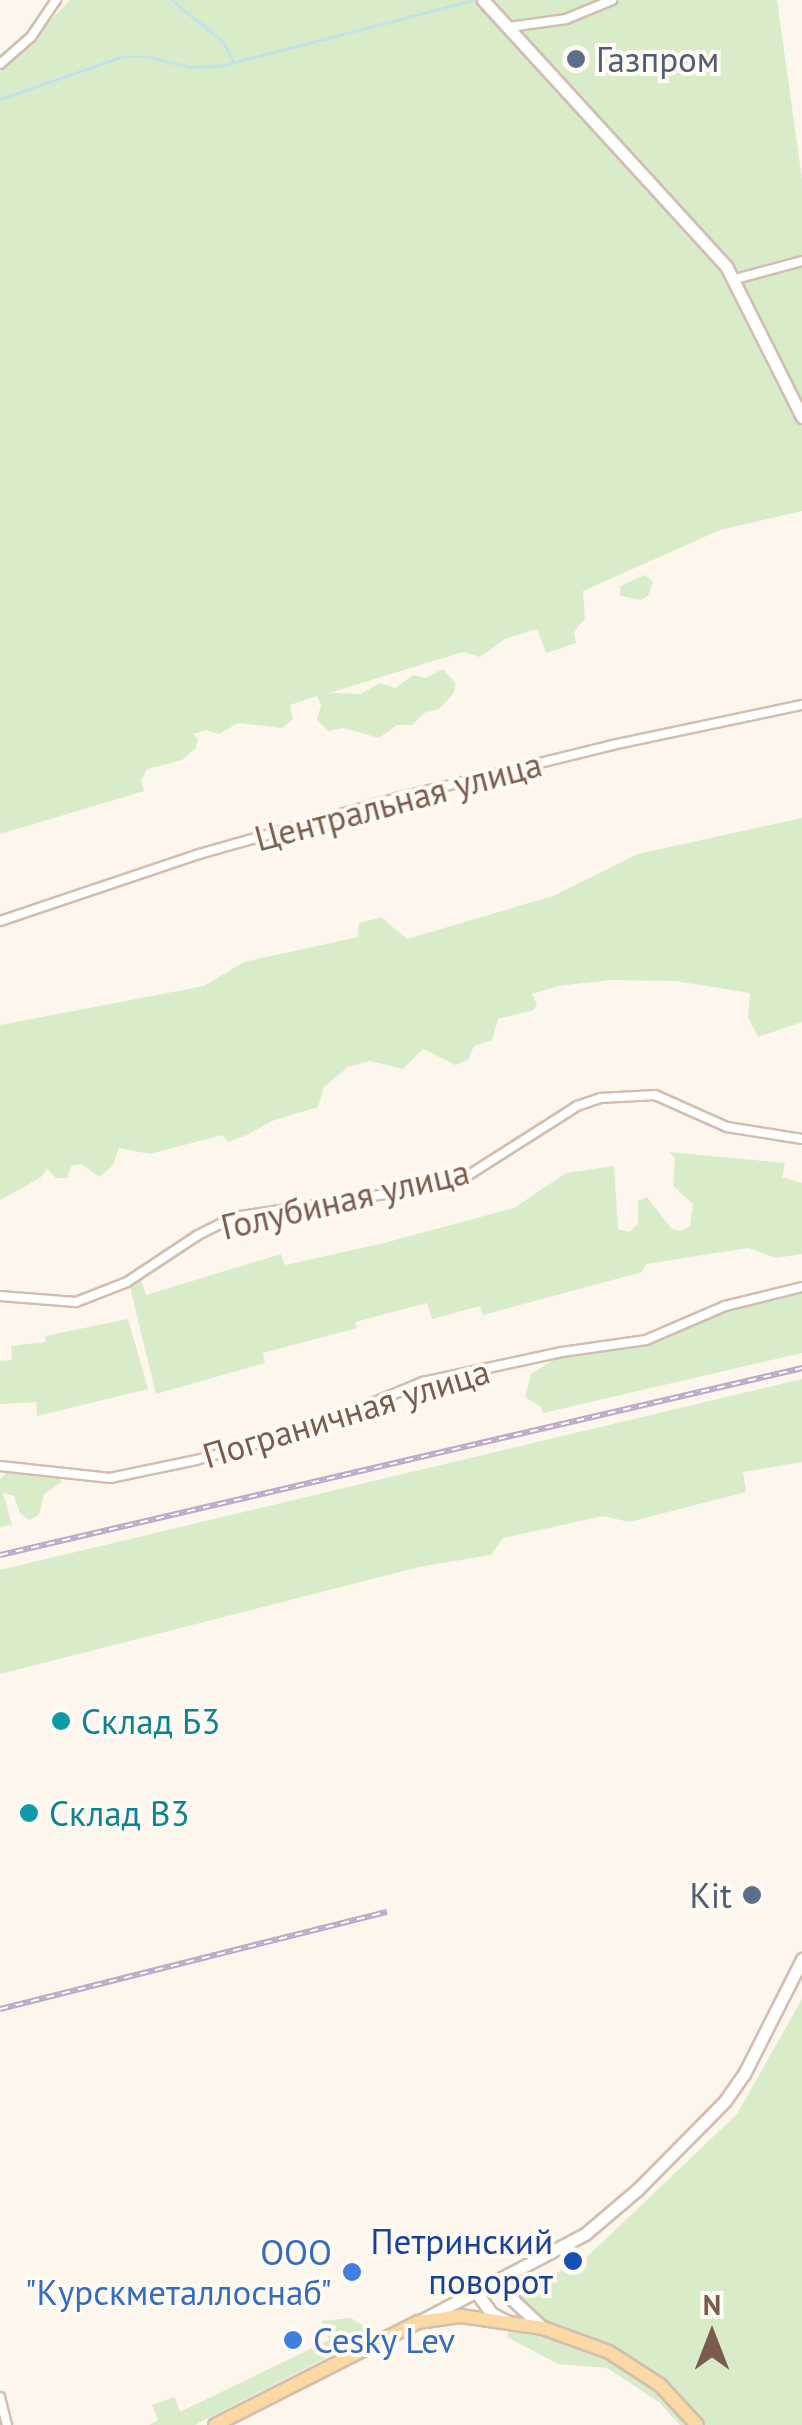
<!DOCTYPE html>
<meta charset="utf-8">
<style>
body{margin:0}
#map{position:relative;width:802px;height:2425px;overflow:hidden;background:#fdf6ec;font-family:"PT Sans",sans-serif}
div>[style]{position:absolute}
.green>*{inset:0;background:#d8ecc9}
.stream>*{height:2.5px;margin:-1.25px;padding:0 1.25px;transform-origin:1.25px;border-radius:1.25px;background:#bfe3e8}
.roads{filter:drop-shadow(2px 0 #d1beb0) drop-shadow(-2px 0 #d1beb0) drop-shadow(0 2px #d1beb0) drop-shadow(0 -2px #d1beb0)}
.street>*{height:8px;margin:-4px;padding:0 4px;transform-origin:4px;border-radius:4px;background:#fff}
.secondary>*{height:11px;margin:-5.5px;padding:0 5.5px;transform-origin:5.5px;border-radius:5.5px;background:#fff}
.primary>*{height:12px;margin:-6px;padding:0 6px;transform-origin:6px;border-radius:6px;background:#fbd9a5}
.rail>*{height:6px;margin-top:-3px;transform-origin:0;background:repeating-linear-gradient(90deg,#fffaf3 0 8px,#b9a8c9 0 16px);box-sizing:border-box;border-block:2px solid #b9a8c9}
.dots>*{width:28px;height:28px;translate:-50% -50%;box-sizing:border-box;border:5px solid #fffaf3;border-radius:50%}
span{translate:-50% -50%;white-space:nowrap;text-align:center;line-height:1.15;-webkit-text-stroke:8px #fffaf3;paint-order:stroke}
.service-label{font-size:35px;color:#4e5e75}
.left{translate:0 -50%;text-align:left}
.right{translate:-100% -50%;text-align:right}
.street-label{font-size:35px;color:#7a5c4d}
.culture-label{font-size:35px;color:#0d838f}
.transit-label{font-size:35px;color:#164399}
.shop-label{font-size:35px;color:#366cbe}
.north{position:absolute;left:662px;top:2285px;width:100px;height:100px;-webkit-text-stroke:8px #fffaf3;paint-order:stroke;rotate:0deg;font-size:28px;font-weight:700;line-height:40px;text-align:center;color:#7a5c4d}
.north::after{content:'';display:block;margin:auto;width:35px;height:45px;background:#7a5c4d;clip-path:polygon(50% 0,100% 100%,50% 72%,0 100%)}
</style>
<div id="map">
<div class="green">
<div style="clip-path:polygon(70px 0,777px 0,802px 179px,802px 511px,720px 530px,583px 591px,585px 618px,574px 632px,576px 643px,546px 653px,537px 629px,505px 639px,480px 657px,463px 652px,329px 693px,360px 694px,380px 683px,395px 688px,413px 675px,425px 678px,443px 669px,456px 684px,453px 694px,439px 709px,424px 713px,412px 725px,397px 725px,379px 738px,344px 728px,328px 731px,317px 720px,321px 705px,317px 696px,290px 705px,293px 719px,282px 728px,238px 723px,219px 734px,206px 730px,193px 734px,198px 739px,195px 749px,182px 760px,147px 769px,141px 780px,144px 791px,0 834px,0 72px)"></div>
<div style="clip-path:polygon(645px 575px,653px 582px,648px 596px,641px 600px,620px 596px,620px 586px)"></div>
<div style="clip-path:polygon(802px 818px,802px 1022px,758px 1037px,748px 1017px,750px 993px,675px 981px,610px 980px,558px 986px,532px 994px,537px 1004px,534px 1010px,498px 1019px,492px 1040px,474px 1046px,468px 1060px,455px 1065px,423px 1049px,403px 1069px,370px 1061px,348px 1067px,324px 1087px,318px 1107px,272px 1121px,247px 1135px,228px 1142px,222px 1135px,150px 1154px,119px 1148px,113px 1165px,100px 1177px,81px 1164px,71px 1166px,67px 1178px,56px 1178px,47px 1169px,40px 1178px,0 1200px,0 1025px,204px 986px,244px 962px,358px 937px,359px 923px,381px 917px,407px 939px,553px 896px,638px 854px)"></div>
<div style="clip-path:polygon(669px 1152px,785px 1163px,782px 1177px,802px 1183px,802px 1254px,776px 1258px,748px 1248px,646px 1264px,642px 1272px,483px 1315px,480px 1306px,432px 1319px,427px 1303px,355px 1322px,357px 1328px,263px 1353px,265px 1363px,156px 1394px,130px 1287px,141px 1280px,146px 1295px,281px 1254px,285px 1265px,384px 1243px,514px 1208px,566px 1173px,614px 1166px,618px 1229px,629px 1232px,638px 1224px,638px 1201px,647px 1197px,672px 1229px,681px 1231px,690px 1226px,693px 1204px,673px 1186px,675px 1158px)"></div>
<div style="clip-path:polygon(802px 1291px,802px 1353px,543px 1413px,541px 1407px,525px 1397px,531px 1374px,553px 1360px,651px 1343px,728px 1310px)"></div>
<div style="clip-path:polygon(128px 1319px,148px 1389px,37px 1416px,36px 1402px,0 1404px,0 1361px,12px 1360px,11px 1346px,46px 1342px,45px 1336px)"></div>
<div style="clip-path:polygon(802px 1379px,802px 1462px,743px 1472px,746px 1492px,629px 1522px,603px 1516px,503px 1538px,491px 1555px,419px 1567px,0 1674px,0 1570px)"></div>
<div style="clip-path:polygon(7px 1472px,60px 1478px,62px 1482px,44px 1494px,39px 1515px,29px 1520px,20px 1513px,14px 1496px,3px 1493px,12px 1525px,0 1527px,0 1479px)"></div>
<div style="clip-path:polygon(802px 1999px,802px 2425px,680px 2425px,659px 2402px,607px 2368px,558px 2364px,507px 2337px,523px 2291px,589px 2255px,737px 2114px)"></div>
<div style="clip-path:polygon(351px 2318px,364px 2326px,365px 2332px,332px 2347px,324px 2359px,195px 2425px,149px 2425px,158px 2420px,152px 2405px,175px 2397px,180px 2412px,329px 2340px,321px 2321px)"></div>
</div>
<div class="stream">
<div style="left:172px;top:0;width:67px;rotate:38.9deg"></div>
<div style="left:224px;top:42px;width:21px;rotate:65deg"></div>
<div style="left:0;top:99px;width:128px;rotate:-19.1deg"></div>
<div style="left:121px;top:57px;width:29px"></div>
<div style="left:150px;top:57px;width:41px;rotate:14deg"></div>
<div style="left:190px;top:67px;width:34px;rotate:-3deg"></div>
<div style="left:224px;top:65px;width:258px;rotate:-14.6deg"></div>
</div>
<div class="roads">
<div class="street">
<div style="left:509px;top:27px;width:58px;rotate:-8deg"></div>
<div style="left:566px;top:19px;width:50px;rotate:-22.4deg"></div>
<div style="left:0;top:64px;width:41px;rotate:-41.1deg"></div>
<div style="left:31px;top:37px;width:45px;rotate:-56deg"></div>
<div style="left:735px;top:279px;width:69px;rotate:-15deg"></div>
<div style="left:0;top:921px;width:210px;rotate:-18.6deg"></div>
<div style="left:199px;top:854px;width:206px;rotate:-15.8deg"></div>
<div style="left:397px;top:798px;width:221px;rotate:-13.8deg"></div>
<div style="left:612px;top:745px;width:194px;rotate:-11.9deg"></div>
<div style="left:0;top:1296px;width:76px;rotate:4.5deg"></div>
<div style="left:76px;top:1302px;width:55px;rotate:-21.4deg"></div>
<div style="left:127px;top:1282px;width:85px;rotate:-33.5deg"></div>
<div style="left:198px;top:1235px;width:40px;rotate:-26.6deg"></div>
<div style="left:234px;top:1217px;width:188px;rotate:-8.6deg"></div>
<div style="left:420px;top:1189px;width:45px;rotate:-14deg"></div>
<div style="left:464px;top:1178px;width:134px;rotate:-32.5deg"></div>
<div style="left:577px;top:1106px;width:24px;rotate:-19deg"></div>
<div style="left:600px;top:1098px;width:55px;rotate:-3.1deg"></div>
<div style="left:655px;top:1095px;width:79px;rotate:24deg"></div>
<div style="left:727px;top:1127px;width:76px;rotate:9.1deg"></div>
<div style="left:0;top:1466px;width:111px;rotate:6.2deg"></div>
<div style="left:110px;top:1478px;width:88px;rotate:-11.8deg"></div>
<div style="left:196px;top:1460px;width:113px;rotate:-14.9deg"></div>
<div style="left:305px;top:1431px;width:128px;rotate:-22.6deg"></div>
<div style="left:423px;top:1382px;width:142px;rotate:-12.2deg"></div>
<div style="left:562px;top:1352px;width:85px;rotate:-8.1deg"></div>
<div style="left:646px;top:1340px;width:86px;rotate:-23.3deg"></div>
<div style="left:725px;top:1306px;width:79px;rotate:-13.9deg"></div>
<div style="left:0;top:2397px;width:29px;rotate:76deg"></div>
</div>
<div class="secondary">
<div style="left:483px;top:0;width:360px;rotate:47.6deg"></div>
<div style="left:726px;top:266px;width:169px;rotate:63.3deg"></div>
<div style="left:502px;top:2278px;width:26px;rotate:62deg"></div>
<div style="left:514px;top:2301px;width:40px;rotate:43deg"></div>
<div style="left:476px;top:2292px;width:26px;rotate:54deg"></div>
<div style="left:491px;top:2313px;width:19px;rotate:28deg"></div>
<div style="left:422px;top:2320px;width:184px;rotate:-27.8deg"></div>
<div style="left:585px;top:2234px;width:70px;rotate:-40.3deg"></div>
<div style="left:638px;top:2189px;width:124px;rotate:-45.3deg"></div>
<div style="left:725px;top:2101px;width:33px;rotate:-55deg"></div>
<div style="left:744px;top:2074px;width:129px;rotate:-63.2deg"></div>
</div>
<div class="primary">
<div style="left:215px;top:2425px;width:228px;rotate:-26.9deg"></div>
<div style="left:418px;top:2322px;width:43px;rotate:-7.9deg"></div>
<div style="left:461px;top:2316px;width:83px;rotate:8.3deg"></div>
<div style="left:543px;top:2328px;width:70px;rotate:20deg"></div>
<div style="left:609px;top:2352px;width:61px;rotate:32.9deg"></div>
<div style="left:660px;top:2385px;width:54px;rotate:47.2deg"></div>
</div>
</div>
<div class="rail">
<div style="left:0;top:1555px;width:824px;rotate:-13.12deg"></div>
<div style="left:0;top:2009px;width:399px;rotate:-14.1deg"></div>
</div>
<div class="dots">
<div style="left:576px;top:59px;background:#5c6f8a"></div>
<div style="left:61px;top:1721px;background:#0f9aa8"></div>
<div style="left:29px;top:1813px;background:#0f9aa8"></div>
<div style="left:752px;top:1895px;background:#5c6f8a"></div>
<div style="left:573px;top:2261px;background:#1a4fb4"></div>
<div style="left:352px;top:2272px;background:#3f7fe0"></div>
<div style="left:293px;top:2340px;background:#3f7fe0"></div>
</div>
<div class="service-label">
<span class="left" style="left:596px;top:59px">Газпром</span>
<span class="right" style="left:732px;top:1895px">Kit</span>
</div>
<div class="street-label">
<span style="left:398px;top:801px;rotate:-15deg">Центральная улица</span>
<span style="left:345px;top:1199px;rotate:-13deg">Голубиная улица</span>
<span style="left:346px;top:1413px;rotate:-17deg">Пограничная улица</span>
</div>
<div class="culture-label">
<span class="left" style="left:81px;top:1721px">Склад Б3</span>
<span class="left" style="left:49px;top:1813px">Склад В3</span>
</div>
<div class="transit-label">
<span class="right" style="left:553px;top:2261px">Петринский<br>поворот</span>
</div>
<div class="shop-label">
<span class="right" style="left:332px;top:2272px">ООО<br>"Курскметаллоснаб"</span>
<span class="left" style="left:313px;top:2340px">Cesky Lev</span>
</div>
<div class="north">N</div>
</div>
